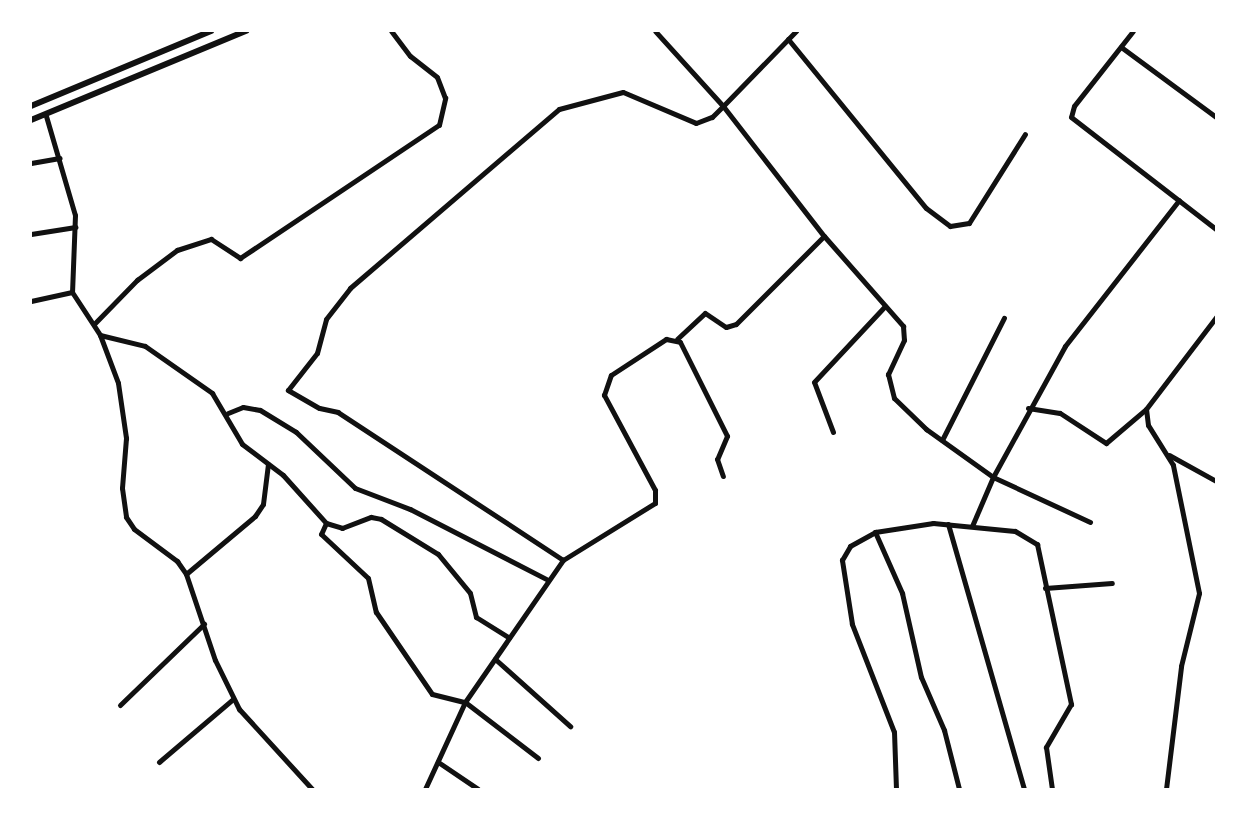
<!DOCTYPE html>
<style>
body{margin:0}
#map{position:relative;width:1247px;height:820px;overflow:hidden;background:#fff;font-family:"Sofia Sans Condensed",sans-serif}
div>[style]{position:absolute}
.minor>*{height:5px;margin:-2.5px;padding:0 2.5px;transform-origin:2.5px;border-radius:2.5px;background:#111}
.tertiary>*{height:6px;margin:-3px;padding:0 3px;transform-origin:3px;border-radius:3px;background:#111}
span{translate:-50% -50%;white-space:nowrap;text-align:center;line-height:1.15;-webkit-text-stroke:4px #fff;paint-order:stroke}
.frame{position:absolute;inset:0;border:32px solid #fff;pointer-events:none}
</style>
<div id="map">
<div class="minor">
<div style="left:796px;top:31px;width:105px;rotate:134.2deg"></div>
<div style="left:723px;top:106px;width:165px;rotate:52.2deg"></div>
<div style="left:824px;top:236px;width:120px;rotate:48.7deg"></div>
<div style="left:903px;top:326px;width:14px;rotate:86deg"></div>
<div style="left:904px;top:340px;width:38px;rotate:115deg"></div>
<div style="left:888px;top:374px;width:25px;rotate:76deg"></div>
<div style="left:894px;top:398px;width:45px;rotate:44.1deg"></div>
<div style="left:926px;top:429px;width:82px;rotate:35.6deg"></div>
<div style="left:993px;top:477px;width:53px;rotate:113.2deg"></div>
<div style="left:1133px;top:31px;width:95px;rotate:128.2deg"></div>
<div style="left:1074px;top:106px;width:11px;rotate:105deg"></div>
<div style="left:1071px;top:117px;width:183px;rotate:37.7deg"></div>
<div style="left:788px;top:39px;width:218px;rotate:50.8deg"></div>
<div style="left:926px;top:208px;width:30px;rotate:37deg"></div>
<div style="left:950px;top:226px;width:19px;rotate:-9deg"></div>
<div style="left:969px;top:223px;width:105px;rotate:-57.8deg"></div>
<div style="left:1121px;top:47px;width:118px;rotate:36.4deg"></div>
<div style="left:46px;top:116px;width:103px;rotate:73.7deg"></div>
<div style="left:75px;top:215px;width:77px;rotate:92.2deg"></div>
<div style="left:72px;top:292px;width:51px;rotate:56.9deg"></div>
<div style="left:100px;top:335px;width:51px;rotate:69.4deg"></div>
<div style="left:118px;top:383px;width:56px;rotate:81.7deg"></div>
<div style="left:126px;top:438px;width:50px;rotate:94.6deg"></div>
<div style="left:122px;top:488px;width:29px;rotate:82deg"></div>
<div style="left:126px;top:517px;width:14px;rotate:56deg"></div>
<div style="left:134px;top:529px;width:54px;rotate:36.7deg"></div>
<div style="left:177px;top:561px;width:16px;rotate:55deg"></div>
<div style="left:186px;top:574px;width:91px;rotate:71.4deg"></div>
<div style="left:215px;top:660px;width:55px;rotate:63.9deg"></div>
<div style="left:239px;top:709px;width:108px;rotate:47.6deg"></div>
<div style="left:31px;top:163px;width:29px;rotate:-10deg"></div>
<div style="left:31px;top:234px;width:45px;rotate:-9deg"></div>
<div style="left:31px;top:301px;width:42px;rotate:-12.4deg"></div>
<div style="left:94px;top:324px;width:62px;rotate:-45.7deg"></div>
<div style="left:137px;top:280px;width:50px;rotate:-36.9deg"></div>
<div style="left:177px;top:250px;width:36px;rotate:-18deg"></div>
<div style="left:211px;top:239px;width:35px;rotate:33deg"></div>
<div style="left:240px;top:258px;width:239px;rotate:-33.8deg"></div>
<div style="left:439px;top:125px;width:28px;rotate:-77deg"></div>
<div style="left:445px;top:98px;width:22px;rotate:-111deg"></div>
<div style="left:437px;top:77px;width:34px;rotate:-142deg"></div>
<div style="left:410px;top:56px;width:31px;rotate:-127deg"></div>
<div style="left:100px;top:335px;width:46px;rotate:13.7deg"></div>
<div style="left:145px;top:346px;width:82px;rotate:35deg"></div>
<div style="left:212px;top:393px;width:59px;rotate:59.5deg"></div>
<div style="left:242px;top:444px;width:51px;rotate:37.1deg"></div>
<div style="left:283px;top:475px;width:64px;rotate:48.1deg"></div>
<div style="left:326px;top:523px;width:17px;rotate:17deg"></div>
<div style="left:342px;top:528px;width:31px;rotate:-21deg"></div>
<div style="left:371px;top:517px;width:10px;rotate:11deg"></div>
<div style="left:381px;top:519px;width:67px;rotate:31.6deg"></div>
<div style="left:438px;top:554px;width:50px;rotate:50.6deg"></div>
<div style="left:470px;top:593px;width:25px;rotate:76deg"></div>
<div style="left:476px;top:617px;width:39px;rotate:32deg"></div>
<div style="left:677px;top:339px;width:38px;rotate:-43deg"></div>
<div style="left:705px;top:313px;width:25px;rotate:34deg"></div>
<div style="left:726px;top:327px;width:10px;rotate:-17deg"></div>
<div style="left:736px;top:324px;width:124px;rotate:-45deg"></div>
<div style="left:1028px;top:408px;width:32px;rotate:9deg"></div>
<div style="left:1060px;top:413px;width:55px;rotate:33.1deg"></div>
<div style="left:1106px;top:443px;width:52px;rotate:-40.4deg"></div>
<div style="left:228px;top:413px;width:16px;rotate:-22deg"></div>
<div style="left:243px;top:407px;width:17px;rotate:10deg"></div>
<div style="left:260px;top:410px;width:42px;rotate:31.4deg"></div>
<div style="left:296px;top:432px;width:81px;rotate:43.5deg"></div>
<div style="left:355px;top:488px;width:59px;rotate:20.9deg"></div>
<div style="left:410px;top:509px;width:155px;rotate:27.2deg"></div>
<div style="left:833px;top:432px;width:53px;rotate:-110.8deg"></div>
<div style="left:814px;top:382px;width:104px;rotate:-46.9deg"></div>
<div style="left:942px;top:440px;width:137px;rotate:-63.1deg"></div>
<div style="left:1169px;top:455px;width:54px;rotate:29deg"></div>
<div style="left:1090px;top:522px;width:107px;rotate:-155.1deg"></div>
<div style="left:993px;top:477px;width:149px;rotate:-61.2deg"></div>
<div style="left:1065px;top:346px;width:185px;rotate:-52deg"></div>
<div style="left:326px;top:523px;width:12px;rotate:114deg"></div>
<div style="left:321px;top:534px;width:64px;rotate:43.1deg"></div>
<div style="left:368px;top:578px;width:35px;rotate:77deg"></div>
<div style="left:376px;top:612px;width:99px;rotate:55.7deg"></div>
<div style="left:432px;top:694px;width:34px;rotate:14deg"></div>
<div style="left:465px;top:702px;width:92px;rotate:37.5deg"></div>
<div style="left:948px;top:524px;width:276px;rotate:74deg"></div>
<div style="left:875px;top:532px;width:67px;rotate:66.1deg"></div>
<div style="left:902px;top:593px;width:86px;rotate:77.3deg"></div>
<div style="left:921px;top:677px;width:58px;rotate:66.5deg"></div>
<div style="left:944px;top:730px;width:61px;rotate:75.7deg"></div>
<div style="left:563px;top:560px;width:269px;rotate:-146.7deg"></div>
<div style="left:338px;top:412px;width:19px;rotate:-168deg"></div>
<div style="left:319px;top:408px;width:36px;rotate:-150deg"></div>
<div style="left:288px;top:390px;width:47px;rotate:-51.9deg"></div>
<div style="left:317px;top:353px;width:35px;rotate:-75deg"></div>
<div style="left:326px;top:319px;width:39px;rotate:-52deg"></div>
<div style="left:350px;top:288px;width:275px;rotate:-40.6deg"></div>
<div style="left:559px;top:109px;width:66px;rotate:-14.9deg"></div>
<div style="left:623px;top:92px;width:79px;rotate:23deg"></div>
<div style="left:696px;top:123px;width:17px;rotate:-21deg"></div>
<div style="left:712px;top:117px;width:16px;rotate:-45deg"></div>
<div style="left:723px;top:106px;width:101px;rotate:-132.2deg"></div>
<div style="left:186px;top:574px;width:90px;rotate:-40deg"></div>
<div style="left:255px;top:516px;width:14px;rotate:-56deg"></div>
<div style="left:263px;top:504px;width:40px;rotate:-82.9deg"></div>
<div style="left:1045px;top:588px;width:67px;rotate:-4.3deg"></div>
<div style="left:495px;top:659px;width:101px;rotate:41.8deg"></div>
<div style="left:120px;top:705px;width:117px;rotate:-44deg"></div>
<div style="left:159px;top:762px;width:97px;rotate:-40.4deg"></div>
<div style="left:438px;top:762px;width:48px;rotate:34deg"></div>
<div style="left:425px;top:789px;width:96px;rotate:-65.3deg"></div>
<div style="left:465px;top:702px;width:173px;rotate:-55.4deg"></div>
<div style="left:563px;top:560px;width:108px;rotate:-31.8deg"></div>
<div style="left:655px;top:503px;width:13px;rotate:-90deg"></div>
<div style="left:655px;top:490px;width:108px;rotate:-118.2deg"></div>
<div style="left:604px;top:395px;width:21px;rotate:-71deg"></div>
<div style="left:611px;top:375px;width:66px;rotate:-33.2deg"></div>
<div style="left:666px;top:339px;width:14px;rotate:12deg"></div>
<div style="left:680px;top:342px;width:105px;rotate:63.4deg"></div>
<div style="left:727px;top:436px;width:25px;rotate:113deg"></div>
<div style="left:717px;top:459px;width:18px;rotate:71deg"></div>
<div style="left:896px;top:789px;width:57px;rotate:-92deg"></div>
<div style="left:894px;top:732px;width:116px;rotate:-111.3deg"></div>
<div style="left:852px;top:624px;width:65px;rotate:-98.9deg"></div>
<div style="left:842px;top:560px;width:16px;rotate:-60deg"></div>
<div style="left:850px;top:546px;width:29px;rotate:-29deg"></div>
<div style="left:875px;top:532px;width:59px;rotate:-8.8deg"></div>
<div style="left:933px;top:523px;width:82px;rotate:5.6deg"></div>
<div style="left:1015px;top:531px;width:26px;rotate:31deg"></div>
<div style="left:1037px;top:544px;width:164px;rotate:78deg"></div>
<div style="left:1071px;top:704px;width:50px;rotate:120.2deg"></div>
<div style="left:1046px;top:747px;width:42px;rotate:81.9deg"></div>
<div style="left:1166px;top:789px;width:124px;rotate:-83deg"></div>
<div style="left:1181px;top:666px;width:75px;rotate:-76.1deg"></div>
<div style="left:1199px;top:593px;width:131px;rotate:-101.5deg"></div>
<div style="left:1173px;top:465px;width:47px;rotate:-122deg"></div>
<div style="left:1148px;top:425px;width:16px;rotate:-97deg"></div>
<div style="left:1146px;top:409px;width:116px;rotate:-52.7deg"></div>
</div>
<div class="tertiary">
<div style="left:31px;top:106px;width:195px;rotate:-22.6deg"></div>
<div style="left:31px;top:120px;width:233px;rotate:-22.5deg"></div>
</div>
<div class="frame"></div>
</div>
